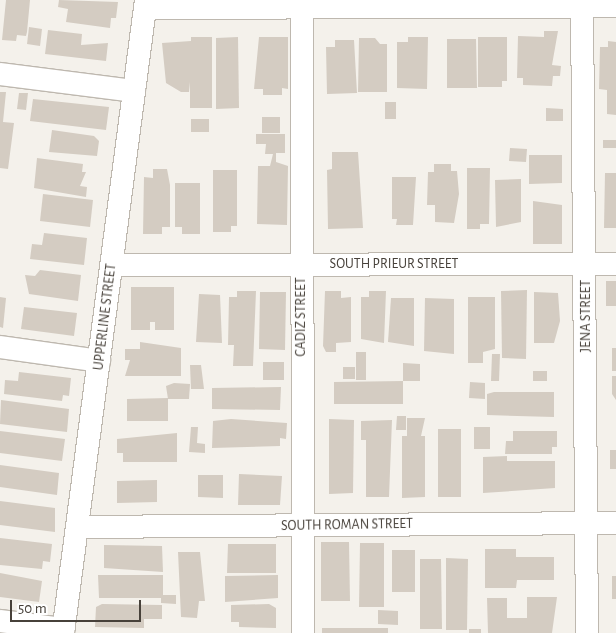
<!DOCTYPE html>
<style>
body{margin:0}
#map{position:relative;width:616px;height:633px;overflow:hidden;background:#f4f1eb;font-family:"Alegreya Sans",sans-serif}
div>[style]{position:absolute}
.building>*{inset:0;background:#d4ccc2}
.roads{filter:drop-shadow(1px 0 #beb8af) drop-shadow(-1px 0 #beb8af) drop-shadow(0 1px #beb8af) drop-shadow(0 -1px #beb8af)}
.minor>*{height:22px;margin:-11px;padding:0 11px;transform-origin:11px;border-radius:11px;background:#fff}
span{translate:-50% -50%;white-space:nowrap;text-align:center;line-height:1.15;-webkit-text-stroke:4px #fff;paint-order:stroke}
.street-label{font-size:14px;color:#47413a}
.scale{position:absolute;left:10px;top:600px;width:131px;height:22px;box-sizing:border-box;border:2px solid #47413a;border-top:0;padding-left:6px;font-size:15px;line-height:18px;white-space:nowrap;color:#47413a;-webkit-text-stroke:4px #fff;paint-order:stroke}
</style>
<div id="map">
<div class="building">
<div style="clip-path:polygon(6px 0,30px 0,27px 32px,26px 36px,17px 35px,16px 41px,2px 40px)"></div>
<div style="clip-path:polygon(59px 0,118px 2px,116px 18px,111px 18px,110px 28px,66px 22px,68px 9px,58px 7px)"></div>
<div style="clip-path:polygon(29px 27px,42px 29px,40px 46px,27px 44px)"></div>
<div style="clip-path:polygon(48px 30px,82px 34px,81px 45px,108px 43px,106px 61px,45px 54px)"></div>
<div style="clip-path:polygon(544px 31px,558px 31px,552px 65px,561px 66px,560px 76px,553px 76px,552px 86px,523px 85px,523px 78px,517px 78px,518px 36px,544px 37px)"></div>
<div style="clip-path:polygon(191px 37px,212px 37px,212px 108px,190px 108px,190px 82px,189px 92px,181px 92px,166px 83px,162px 43px,191px 41px)"></div>
<div style="clip-path:polygon(238px 37px,239px 108px,216px 109px,216px 38px)"></div>
<div style="clip-path:polygon(259px 37px,288px 37px,288px 89px,282px 88px,282px 95px,263px 95px,263px 89px,254px 89px)"></div>
<div style="clip-path:polygon(408px 37px,428px 37px,427px 89px,397px 88px,397px 42px,408px 42px)"></div>
<div style="clip-path:polygon(478px 37px,507px 37px,507px 81px,502px 81px,502px 87px,478px 87px)"></div>
<div style="clip-path:polygon(359px 38px,375px 38px,380px 44px,387px 44px,387px 92px,358px 92px)"></div>
<div style="clip-path:polygon(447px 39px,476px 39px,477px 88px,447px 88px)"></div>
<div style="clip-path:polygon(335px 40px,354px 40px,357px 93px,327px 94px,326px 47px,335px 47px)"></div>
<div style="clip-path:polygon(608px 41px,616px 42px,616px 115px,607px 114px,607px 90px,599px 89px,600px 47px,608px 47px)"></div>
<div style="clip-path:polygon(0 92px,6px 92px,3px 122px,14px 123px,8px 169px,0 168px)"></div>
<div style="clip-path:polygon(19px 93px,28px 93px,26px 110px,17px 109px)"></div>
<div style="clip-path:polygon(33px 99px,109px 107px,106px 130px,30px 121px)"></div>
<div style="clip-path:polygon(385px 102px,396px 102px,396px 119px,385px 119px)"></div>
<div style="clip-path:polygon(546px 108px,563px 109px,563px 121px,546px 121px)"></div>
<div style="clip-path:polygon(262px 117px,280px 117px,280px 133px,262px 133px)"></div>
<div style="clip-path:polygon(191px 119px,209px 119px,209px 132px,191px 132px)"></div>
<div style="clip-path:polygon(52px 130px,94px 136px,99px 141px,97px 156px,49px 152px)"></div>
<div style="clip-path:polygon(256px 134px,285px 134px,285px 153px,276px 153px,276px 162px,288px 166px,287px 225px,257px 224px,258px 166px,270px 166px,273px 154px,265px 154px,266px 144px,256px 144px)"></div>
<div style="clip-path:polygon(603px 140px,616px 140px,616px 148px,603px 148px)"></div>
<div style="clip-path:polygon(510px 148px,527px 149px,526px 162px,509px 161px)"></div>
<div style="clip-path:polygon(332px 152px,358px 152px,363px 228px,328px 229px,327px 170px,332px 169px)"></div>
<div style="clip-path:polygon(529px 155px,562px 155px,562px 183px,529px 184px)"></div>
<div style="clip-path:polygon(37px 158px,83px 164px,82px 172px,86px 172px,80px 186px,87px 187px,86px 197px,34px 188px)"></div>
<div style="clip-path:polygon(434px 164px,451px 164px,451px 171px,457px 171px,459px 194px,454px 223px,435px 222px,435px 205px,427px 205px,428px 172px,434px 172px)"></div>
<div style="clip-path:polygon(467px 168px,490px 168px,489px 224px,480px 224px,480px 229px,467px 229px)"></div>
<div style="clip-path:polygon(153px 169px,167px 169px,170px 185px,170px 227px,162px 227px,162px 234px,143px 234px,144px 177px,153px 178px)"></div>
<div style="clip-path:polygon(213px 170px,237px 170px,237px 226px,231px 226px,231px 232px,213px 232px)"></div>
<div style="clip-path:polygon(605px 173px,616px 173px,616px 228px,604px 228px)"></div>
<div style="clip-path:polygon(392px 177px,416px 177px,413px 225px,396px 225px,397px 219px,392px 219px)"></div>
<div style="clip-path:polygon(521px 179px,521px 222px,496px 227px,495px 180px)"></div>
<div style="clip-path:polygon(175px 183px,200px 183px,200px 234px,182px 234px,182px 227px,175px 227px)"></div>
<div style="clip-path:polygon(43px 194px,93px 200px,90px 227px,40px 221px)"></div>
<div style="clip-path:polygon(533px 201px,562px 205px,562px 244px,533px 244px)"></div>
<div style="clip-path:polygon(44px 233px,87px 238px,84px 265px,30px 259px,32px 244px,42px 245px)"></div>
<div style="clip-path:polygon(40px 270px,81px 275px,78px 301px,29px 294px,25px 275px,35px 276px)"></div>
<div style="clip-path:polygon(606px 281px,616px 281px,616px 306px,606px 306px)"></div>
<div style="clip-path:polygon(131px 287px,174px 287px,174px 330px,155px 330px,155px 322px,150px 322px,150px 330px,131px 330px)"></div>
<div style="clip-path:polygon(527px 290px,526px 359px,502px 358px,501px 291px)"></div>
<div style="clip-path:polygon(237px 291px,256px 291px,253px 366px,233px 366px,234px 345px,228px 345px,229px 297px,237px 297px)"></div>
<div style="clip-path:polygon(325px 291px,341px 291px,341px 298px,351px 297px,351px 342px,336px 343px,336px 352px,326px 352px,323px 346px)"></div>
<div style="clip-path:polygon(369px 291px,386px 291px,384px 343px,361px 339px,361px 297px,369px 297px)"></div>
<div style="clip-path:polygon(260px 292px,286px 292px,285px 350px,259px 349px)"></div>
<div style="clip-path:polygon(534px 292px,558px 293px,560px 321px,554px 343px,534px 343px)"></div>
<div style="clip-path:polygon(199px 294px,220px 295px,222px 343px,196px 342px)"></div>
<div style="clip-path:polygon(0 297px,6px 298px,3px 328px,0 327px)"></div>
<div style="clip-path:polygon(468px 297px,495px 297px,495px 349px,483px 352px,483px 363px,468px 363px)"></div>
<div style="clip-path:polygon(391px 298px,414px 298px,414px 346px,388px 342px)"></div>
<div style="clip-path:polygon(425px 298px,454px 299px,454px 354px,424px 351px)"></div>
<div style="clip-path:polygon(24px 307px,77px 313px,74px 336px,21px 329px)"></div>
<div style="clip-path:polygon(140px 342px,181px 348px,181px 376px,125px 376px,130px 360px,125px 360px,125px 349px,140px 349px)"></div>
<div style="clip-path:polygon(612px 348px,616px 348px,616px 371px,612px 371px)"></div>
<div style="clip-path:polygon(356px 352px,366px 352px,366px 380px,356px 380px)"></div>
<div style="clip-path:polygon(492px 354px,500px 354px,499px 381px,491px 381px)"></div>
<div style="clip-path:polygon(263px 362px,284px 362px,284px 380px,263px 380px)"></div>
<div style="clip-path:polygon(403px 363px,420px 364px,420px 381px,403px 381px)"></div>
<div style="clip-path:polygon(190px 365px,201px 365px,204px 389px,191px 389px)"></div>
<div style="clip-path:polygon(343px 367px,355px 367px,355px 379px,343px 379px)"></div>
<div style="clip-path:polygon(533px 371px,547px 371px,547px 381px,533px 381px)"></div>
<div style="clip-path:polygon(19px 372px,71px 378px,69px 396px,63px 395px,62px 401px,4px 394px,5px 380px,18px 381px)"></div>
<div style="clip-path:polygon(612px 376px,616px 376px,616px 400px,612px 394px)"></div>
<div style="clip-path:polygon(403px 381px,403px 404px,334px 404px,334px 382px)"></div>
<div style="clip-path:polygon(470px 382px,485px 383px,485px 399px,469px 398px)"></div>
<div style="clip-path:polygon(174px 383px,190px 384px,189px 399px,168px 399px,166px 386px)"></div>
<div style="clip-path:polygon(281px 387px,280px 410px,212px 409px,212px 388px)"></div>
<div style="clip-path:polygon(494px 392px,554px 392px,554px 417px,487px 415px,487px 394px)"></div>
<div style="clip-path:polygon(168px 398px,168px 421px,127px 421px,127px 399px)"></div>
<div style="clip-path:polygon(1px 400px,69px 409px,67px 432px,0 424px)"></div>
<div style="clip-path:polygon(397px 416px,406px 416px,406px 430px,396px 430px)"></div>
<div style="clip-path:polygon(407px 418px,425px 418px,421px 436px,425px 436px,425px 497px,402px 498px,402px 436px,407px 436px)"></div>
<div style="clip-path:polygon(231px 419px,287px 423px,286px 439px,280px 438px,280px 446px,212px 448px,213px 421px)"></div>
<div style="clip-path:polygon(329px 419px,354px 420px,353px 493px,329px 494px)"></div>
<div style="clip-path:polygon(392px 420px,389px 497px,366px 497px,366px 440px,361px 440px,361px 421px)"></div>
<div style="clip-path:polygon(191px 427px,198px 427px,197px 443px,205px 444px,205px 453px,189px 452px)"></div>
<div style="clip-path:polygon(474px 427px,490px 427px,490px 449px,474px 449px)"></div>
<div style="clip-path:polygon(438px 429px,461px 429px,461px 497px,438px 497px)"></div>
<div style="clip-path:polygon(0 431px,65px 439px,62px 461px,0 453px)"></div>
<div style="clip-path:polygon(513px 431px,557px 431px,557px 447px,552px 447px,552px 454px,505px 454px,506px 441px,513px 441px)"></div>
<div style="clip-path:polygon(177px 433px,177px 462px,123px 462px,123px 453px,117px 453px,117px 439px)"></div>
<div style="clip-path:polygon(610px 450px,616px 450px,616px 469px,610px 469px)"></div>
<div style="clip-path:polygon(507px 456px,507px 461px,555px 461px,555px 488px,483px 493px,483px 457px)"></div>
<div style="clip-path:polygon(0 465px,59px 473px,57px 495px,0 487px)"></div>
<div style="clip-path:polygon(239px 474px,282px 476px,280px 505px,238px 505px)"></div>
<div style="clip-path:polygon(198px 475px,223px 475px,223px 498px,198px 497px)"></div>
<div style="clip-path:polygon(157px 480px,157px 502px,117px 503px,117px 481px)"></div>
<div style="clip-path:polygon(0 501px,55px 508px,55px 532px,0 525px)"></div>
<div style="clip-path:polygon(0 538px,52px 544px,50px 562px,43px 561px,42px 569px,0 565px)"></div>
<div style="clip-path:polygon(321px 542px,349px 542px,350px 601px,321px 601px)"></div>
<div style="clip-path:polygon(360px 543px,384px 543px,384px 607px,359px 607px)"></div>
<div style="clip-path:polygon(228px 544px,276px 544px,276px 573px,227px 573px)"></div>
<div style="clip-path:polygon(104px 545px,162px 546px,163px 572px,104px 568px)"></div>
<div style="clip-path:polygon(485px 549px,516px 549px,516px 557px,554px 557px,554px 580px,517px 580px,516px 588px,485px 588px)"></div>
<div style="clip-path:polygon(392px 550px,415px 550px,415px 592px,392px 592px)"></div>
<div style="clip-path:polygon(178px 552px,200px 552px,205px 601px,199px 601px,197px 618px,181px 617px)"></div>
<div style="clip-path:polygon(446px 558px,468px 559px,467px 630px,446px 630px)"></div>
<div style="clip-path:polygon(420px 559px,441px 559px,442px 629px,420px 629px)"></div>
<div style="clip-path:polygon(0 573px,42px 581px,39px 602px,0 597px)"></div>
<div style="clip-path:polygon(98px 575px,163px 575px,163px 595px,176px 595px,176px 604px,161px 603px,161px 598px,99px 598px)"></div>
<div style="clip-path:polygon(278px 575px,278px 598px,225px 602px,225px 576px)"></div>
<div style="clip-path:polygon(612px 576px,616px 576px,616px 599px,612px 599px)"></div>
<div style="clip-path:polygon(527px 597px,557px 597px,552px 633px,488px 633px,487px 598px,507px 598px,507px 618px,527px 618px)"></div>
<div style="clip-path:polygon(102px 604px,162px 605px,162px 619px,144px 619px,144px 628px,95px 627px,96px 607px)"></div>
<div style="clip-path:polygon(269px 604px,276px 608px,276px 628px,239px 627px,239px 622px,231px 622px,231px 605px)"></div>
<div style="clip-path:polygon(378px 610px,398px 611px,398px 625px,378px 624px)"></div>
<div style="clip-path:polygon(322px 628px,388px 628px,388px 633px,322px 633px)"></div>
<div style="clip-path:polygon(469px 629px,481px 629px,481px 633px,469px 633px)"></div>
</div>
<div class="roads">
<div class="minor">
<div style="left:302px;top:0;width:633px;rotate:89.91deg"></div>
<div style="left:582px;top:0;width:633px;rotate:89.55deg"></div>
<div style="left:145px;top:8px;width:471px;rotate:-0.2deg"></div>
<div style="left:0;top:74px;width:135px;rotate:7.2deg"></div>
<div style="left:112px;top:265px;width:504px;rotate:-0.11deg"></div>
<div style="left:0;top:347px;width:100px;rotate:8deg"></div>
<div style="left:77px;top:527px;width:539px;rotate:-0.43deg"></div>
<div style="left:0;top:621px;width:64px;rotate:7.2deg"></div>
<div style="left:63px;top:633px;width:638px;rotate:-82.53deg"></div>
</div>
</div>
<div class="street-label">
<span style="left:394px;top:264px">SOUTH PRIEUR STREET</span>
<span style="left:586px;top:316px;rotate:-90deg">JENA STREET</span>
<span style="left:105px;top:317px;rotate:-83deg">UPPERLINE STREET</span>
<span style="left:301px;top:317px;rotate:-90deg">CADIZ STREET</span>
<span style="left:347px;top:525px;rotate:-1deg">SOUTH ROMAN STREET</span>
</div>
<div class="scale">50 m</div>
</div>
